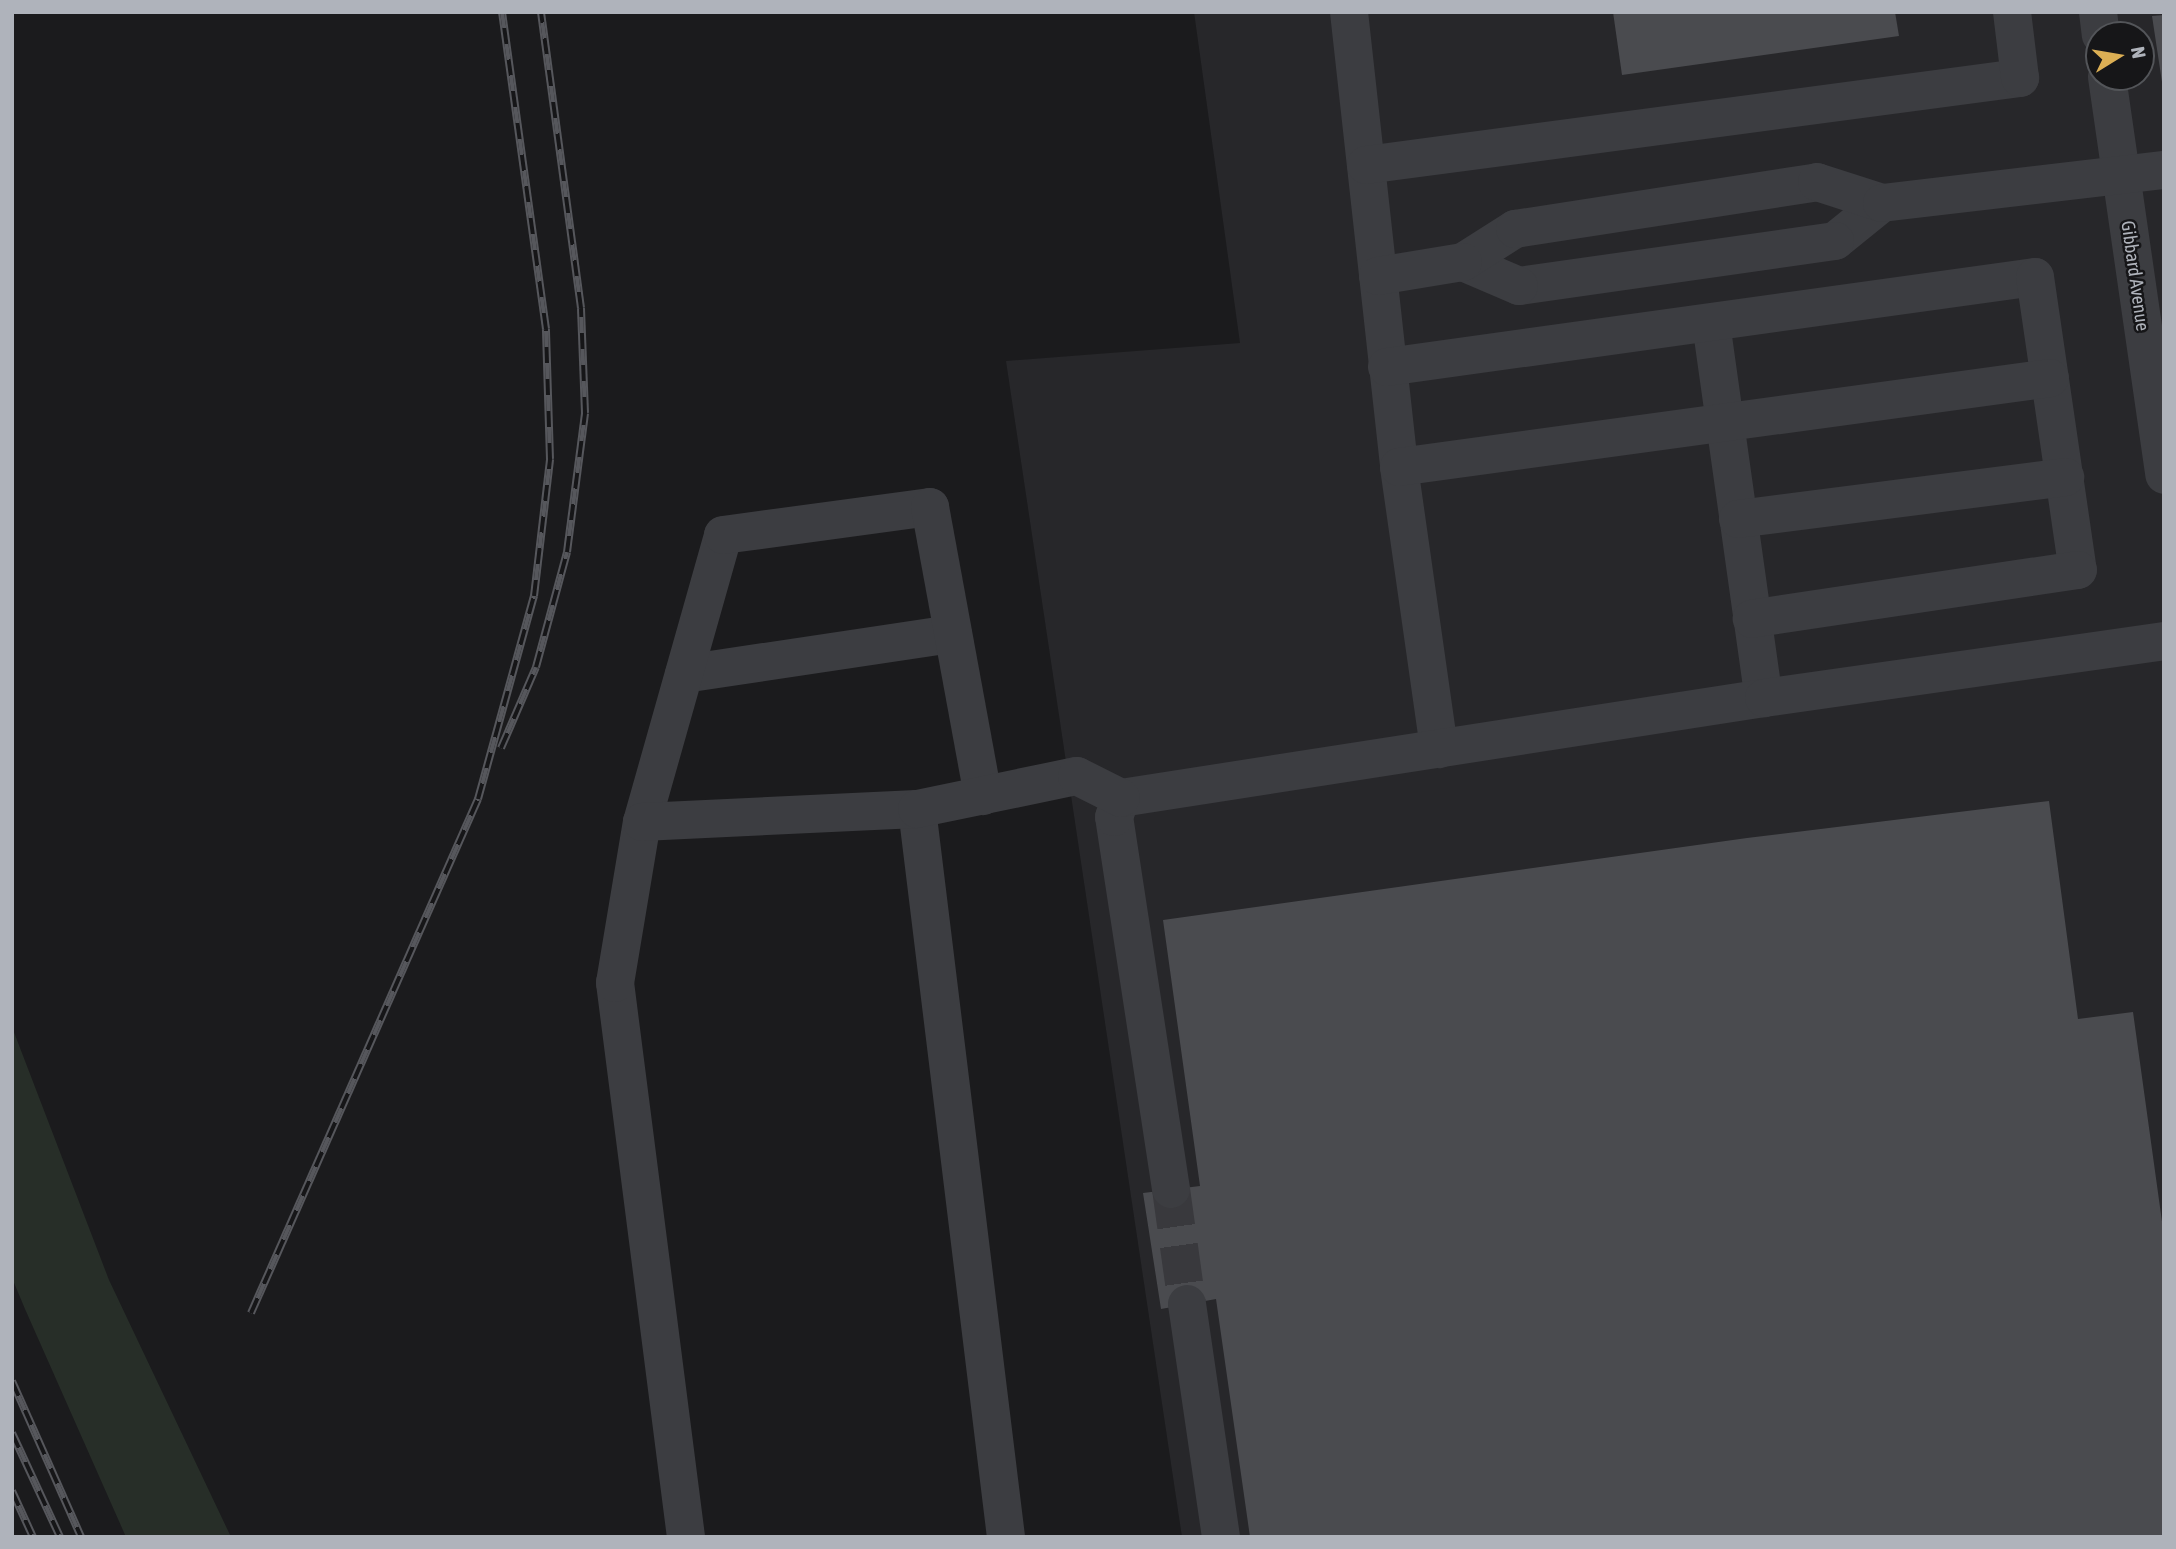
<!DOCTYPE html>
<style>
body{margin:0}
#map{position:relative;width:2176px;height:1549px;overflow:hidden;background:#1b1b1d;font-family:"Asap Condensed",sans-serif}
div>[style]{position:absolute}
.built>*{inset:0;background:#27272a}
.green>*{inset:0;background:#272e28}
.building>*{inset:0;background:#4a4b4f}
.minor-tunnel>*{height:38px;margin-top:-19px;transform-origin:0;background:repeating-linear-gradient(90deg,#39393d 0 38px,transparent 0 57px)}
.minor>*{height:38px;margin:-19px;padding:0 19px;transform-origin:19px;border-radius:19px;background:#3c3d41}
.rail>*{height:8px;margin-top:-4px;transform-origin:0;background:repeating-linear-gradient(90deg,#161618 0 16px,#56575c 0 32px);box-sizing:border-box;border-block:2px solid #56575c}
span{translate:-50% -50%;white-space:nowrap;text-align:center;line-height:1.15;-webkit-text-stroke:5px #161618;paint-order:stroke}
.street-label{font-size:19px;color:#afb3bb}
.frame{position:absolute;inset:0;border:14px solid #afb3bb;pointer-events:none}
.north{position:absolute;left:2085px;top:21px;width:70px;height:70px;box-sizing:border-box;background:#161618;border:2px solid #535559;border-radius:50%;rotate:79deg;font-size:19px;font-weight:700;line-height:28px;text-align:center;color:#afb3bb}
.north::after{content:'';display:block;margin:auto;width:24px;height:32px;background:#dcaf54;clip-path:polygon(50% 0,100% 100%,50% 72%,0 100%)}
</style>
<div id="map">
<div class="built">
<div style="clip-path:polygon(evenodd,1194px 12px,2164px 12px,2164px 1537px,1182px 1537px,1006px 361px,1240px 343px,1194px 12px,2099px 35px,2141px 35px,2141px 77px,2099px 77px,2099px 35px)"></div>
</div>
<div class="green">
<div style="clip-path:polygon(12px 1027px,109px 1280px,231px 1537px,126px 1537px,25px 1309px,12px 1278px)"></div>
</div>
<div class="building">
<div style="clip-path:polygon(1613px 12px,1895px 12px,1899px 36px,1622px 75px)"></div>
<div style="clip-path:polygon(2164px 15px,2164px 82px,2162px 82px,2152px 16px)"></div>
<div style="clip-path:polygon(2049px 801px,2078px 1019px,2133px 1012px,2164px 1236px,2164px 1537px,1250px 1537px,1216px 1299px,1161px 1309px,1143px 1193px,1200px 1186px,1163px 920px,1747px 838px)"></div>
</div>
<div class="minor-tunnel">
<div style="left:1171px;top:1189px;width:116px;rotate:82.1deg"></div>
</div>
<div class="minor">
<div style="left:1349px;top:12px;width:458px;rotate:83.7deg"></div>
<div style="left:1399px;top:467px;width:285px;rotate:81.9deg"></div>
<div style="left:2098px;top:12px;width:23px;rotate:83deg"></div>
<div style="left:2107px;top:77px;width:402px;rotate:81.8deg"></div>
<div style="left:1366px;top:165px;width:660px;rotate:-7.58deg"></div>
<div style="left:2020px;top:78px;width:66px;rotate:-96.9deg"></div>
<div style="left:1882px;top:203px;width:60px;rotate:141deg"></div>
<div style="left:1835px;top:241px;width:319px;rotate:171.9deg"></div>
<div style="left:1519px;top:286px;width:61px;rotate:-156.8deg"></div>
<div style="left:1463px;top:262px;width:62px;rotate:-32.4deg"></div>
<div style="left:1515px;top:229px;width:306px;rotate:-8.8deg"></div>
<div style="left:1817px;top:182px;width:68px;rotate:17.9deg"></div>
<div style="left:1882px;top:203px;width:284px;rotate:-6.7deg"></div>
<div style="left:1378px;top:276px;width:86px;rotate:-9.4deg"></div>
<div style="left:1711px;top:323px;width:379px;rotate:82deg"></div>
<div style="left:1387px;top:367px;width:654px;rotate:-7.91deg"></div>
<div style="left:2035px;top:277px;width:296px;rotate:81.7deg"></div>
<div style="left:2078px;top:570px;width:330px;rotate:171.5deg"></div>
<div style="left:1399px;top:467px;width:657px;rotate:-7.78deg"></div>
<div style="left:1738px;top:519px;width:330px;rotate:-7.3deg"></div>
<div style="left:684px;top:674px;width:272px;rotate:-8.5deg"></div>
<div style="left:917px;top:809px;width:733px;rotate:83.03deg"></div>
<div style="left:642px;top:822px;width:298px;rotate:-74.2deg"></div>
<div style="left:723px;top:535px;width:209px;rotate:-7.7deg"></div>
<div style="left:930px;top:507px;width:294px;rotate:79.6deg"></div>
<div style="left:1171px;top:1189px;width:376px;rotate:-98.7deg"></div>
<div style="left:1114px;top:817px;width:20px;rotate:-70deg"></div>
<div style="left:1121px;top:798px;width:651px;rotate:-8.84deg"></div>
<div style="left:1764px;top:698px;width:404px;rotate:-8.1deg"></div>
<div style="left:1187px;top:1304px;width:235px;rotate:81.7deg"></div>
<div style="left:686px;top:1537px;width:559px;rotate:-97.3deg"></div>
<div style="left:615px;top:983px;width:163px;rotate:-80.5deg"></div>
<div style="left:642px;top:822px;width:275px;rotate:-2.7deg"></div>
<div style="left:917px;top:809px;width:163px;rotate:-11.7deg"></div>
<div style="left:1077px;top:776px;width:49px;rotate:26.6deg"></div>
</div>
<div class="rail">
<div style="left:501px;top:748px;width:88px;rotate:-66.6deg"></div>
<div style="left:536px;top:667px;width:119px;rotate:-74.9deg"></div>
<div style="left:567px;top:552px;width:140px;rotate:-82.6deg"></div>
<div style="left:585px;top:413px;width:105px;rotate:-92.2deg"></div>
<div style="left:581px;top:308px;width:299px;rotate:-97.7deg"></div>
<div style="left:251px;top:1313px;width:562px;rotate:-66.17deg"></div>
<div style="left:478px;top:799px;width:211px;rotate:-74.6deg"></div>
<div style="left:534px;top:596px;width:138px;rotate:-83.3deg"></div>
<div style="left:550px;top:459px;width:130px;rotate:-91.8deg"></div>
<div style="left:546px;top:329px;width:320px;rotate:-97.9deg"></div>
<div style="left:12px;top:1381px;width:171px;rotate:66.1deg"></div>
<div style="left:12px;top:1433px;width:115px;rotate:65.2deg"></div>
<div style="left:12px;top:1491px;width:51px;rotate:65.5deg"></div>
</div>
<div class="street-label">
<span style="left:2135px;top:276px;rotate:82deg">Gibbard Avenue</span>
</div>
<div class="frame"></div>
<div class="north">N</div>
</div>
